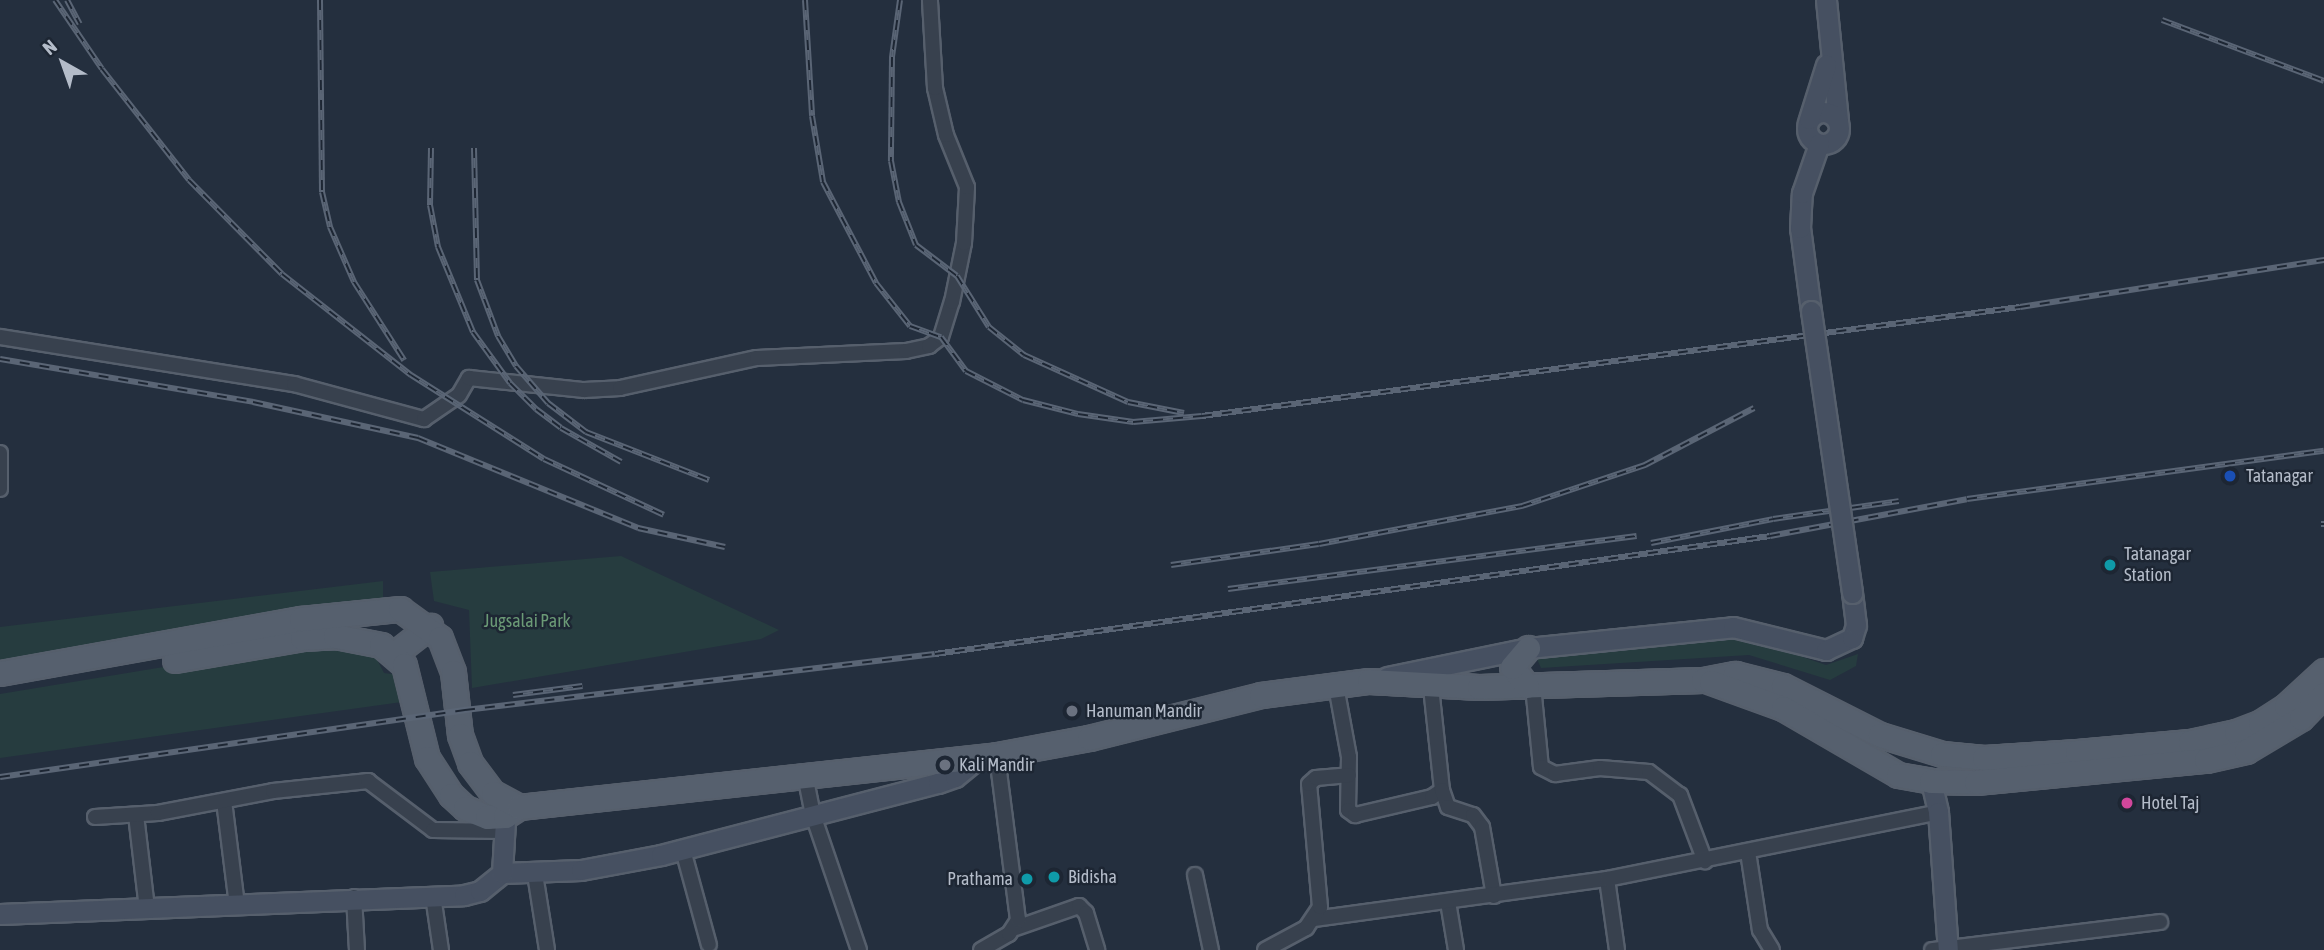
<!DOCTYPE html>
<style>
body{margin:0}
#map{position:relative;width:2324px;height:950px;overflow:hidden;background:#242f3e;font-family:"Asap Condensed",sans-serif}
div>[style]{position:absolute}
.green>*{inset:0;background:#263c3f}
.roads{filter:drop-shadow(2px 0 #565f6c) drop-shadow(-2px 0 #565f6c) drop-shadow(0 2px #565f6c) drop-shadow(0 -2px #565f6c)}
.street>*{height:14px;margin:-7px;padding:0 7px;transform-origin:7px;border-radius:7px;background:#38414e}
.secondary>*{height:19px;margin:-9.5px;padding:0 9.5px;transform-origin:9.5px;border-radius:9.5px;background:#465061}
.secondary>.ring{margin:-9.5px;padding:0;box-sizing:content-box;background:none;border:19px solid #465061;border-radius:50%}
.primary>*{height:23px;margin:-11.5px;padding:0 11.5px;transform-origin:11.5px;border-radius:11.5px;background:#56606e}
.rail>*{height:6px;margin-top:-3px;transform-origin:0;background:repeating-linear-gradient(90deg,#1d2633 0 10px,#5a6575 0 20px);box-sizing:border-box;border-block:2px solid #5a6575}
.bridges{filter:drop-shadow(2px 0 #565f6c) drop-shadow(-2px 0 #565f6c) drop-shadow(0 2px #565f6c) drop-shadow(0 -2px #565f6c)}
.secondary-bridge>*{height:19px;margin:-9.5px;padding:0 9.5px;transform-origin:9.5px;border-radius:9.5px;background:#465061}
.dots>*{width:19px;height:19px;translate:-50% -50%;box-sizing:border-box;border:4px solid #1d2633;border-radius:50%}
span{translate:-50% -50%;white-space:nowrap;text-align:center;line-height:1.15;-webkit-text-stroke:5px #1d2633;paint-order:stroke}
.poi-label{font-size:18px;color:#b4bcc9}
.left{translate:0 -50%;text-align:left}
.right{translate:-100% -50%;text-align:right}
.park-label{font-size:18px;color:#6b9a76}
.north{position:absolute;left:28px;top:28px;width:70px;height:70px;-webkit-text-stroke:5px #1d2633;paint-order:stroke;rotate:320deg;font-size:19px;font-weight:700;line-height:28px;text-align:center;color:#b4bcc9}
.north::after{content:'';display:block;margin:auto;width:24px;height:32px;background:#b4bcc9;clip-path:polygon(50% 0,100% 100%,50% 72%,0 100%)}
</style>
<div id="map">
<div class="green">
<div style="clip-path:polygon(621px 556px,779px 630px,761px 639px,472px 688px,469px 610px,434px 601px,430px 572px)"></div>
<div style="clip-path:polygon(383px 581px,383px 602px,0 662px,0 627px)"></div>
<div style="clip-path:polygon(1739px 635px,1826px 665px,1858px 654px,1856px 666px,1830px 680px,1749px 655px,1541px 668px,1537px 659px,1544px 652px)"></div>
<div style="clip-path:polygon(315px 642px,368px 642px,384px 673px,400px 675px,402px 702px,0 758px,0 694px)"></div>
</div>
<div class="roads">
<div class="street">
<div style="left:0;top:337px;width:298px;rotate:9.1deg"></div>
<div style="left:294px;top:384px;width:135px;rotate:15.1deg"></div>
<div style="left:424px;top:419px;width:42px;rotate:-34.4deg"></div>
<div style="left:459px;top:395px;width:20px;rotate:-60deg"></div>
<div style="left:469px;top:378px;width:116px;rotate:6deg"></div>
<div style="left:584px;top:390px;width:36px;rotate:-3deg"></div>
<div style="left:620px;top:388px;width:140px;rotate:-12.4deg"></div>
<div style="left:757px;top:358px;width:149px;rotate:-2.7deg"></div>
<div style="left:906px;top:351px;width:24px;rotate:-12deg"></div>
<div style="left:929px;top:346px;width:15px;rotate:-37deg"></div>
<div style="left:941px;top:337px;width:37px;rotate:-73deg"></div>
<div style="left:952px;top:302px;width:60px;rotate:-78.5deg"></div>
<div style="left:964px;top:243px;width:56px;rotate:-86.9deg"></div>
<div style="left:967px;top:187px;width:56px;rotate:-112deg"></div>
<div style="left:946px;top:135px;width:48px;rotate:-103.2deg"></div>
<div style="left:935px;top:88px;width:88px;rotate:-93.3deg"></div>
<div style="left:0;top:453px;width:36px;rotate:90deg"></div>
<div style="left:1336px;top:686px;width:72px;rotate:79.6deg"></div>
<div style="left:1349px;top:757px;width:53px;rotate:91.1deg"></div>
<div style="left:1348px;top:810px;width:9px;rotate:36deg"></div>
<div style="left:1355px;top:815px;width:79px;rotate:-13.2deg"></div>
<div style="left:1432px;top:797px;width:12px;rotate:-35deg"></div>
<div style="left:1442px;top:790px;width:104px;rotate:-96.1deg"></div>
<div style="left:1533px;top:686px;width:81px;rotate:84.4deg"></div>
<div style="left:1541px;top:767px;width:16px;rotate:27deg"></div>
<div style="left:1555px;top:774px;width:45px;rotate:-7.6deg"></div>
<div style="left:1600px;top:768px;width:49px;rotate:4.7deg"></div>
<div style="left:1649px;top:772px;width:39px;rotate:37deg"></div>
<div style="left:1680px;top:795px;width:71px;rotate:69.3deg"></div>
<div style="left:805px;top:775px;width:41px;rotate:78.7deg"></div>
<div style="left:813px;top:815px;width:143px;rotate:71.2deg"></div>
<div style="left:1442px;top:790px;width:18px;rotate:71deg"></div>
<div style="left:1448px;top:807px;width:26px;rotate:18deg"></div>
<div style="left:1473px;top:815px;width:15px;rotate:53deg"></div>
<div style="left:1482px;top:827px;width:70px;rotate:80.1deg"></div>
<div style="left:224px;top:801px;width:106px;rotate:82.9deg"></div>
<div style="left:136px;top:815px;width:94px;rotate:83.3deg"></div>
<div style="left:95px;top:817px;width:63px;rotate:-3.6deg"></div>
<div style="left:158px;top:813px;width:117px;rotate:-10.8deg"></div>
<div style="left:273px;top:791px;width:96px;rotate:-6deg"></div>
<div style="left:368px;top:781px;width:81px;rotate:37deg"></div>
<div style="left:433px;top:830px;width:72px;rotate:0.8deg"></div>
<div style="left:683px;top:850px;width:98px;rotate:74.7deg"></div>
<div style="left:1748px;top:852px;width:79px;rotate:81.3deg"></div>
<div style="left:1760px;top:930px;width:23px;rotate:59deg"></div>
<div style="left:535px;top:874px;width:77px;rotate:81deg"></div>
<div style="left:1195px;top:875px;width:77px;rotate:78deg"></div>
<div style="left:1607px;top:879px;width:72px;rotate:82deg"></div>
<div style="left:433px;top:896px;width:55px;rotate:81.6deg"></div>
<div style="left:354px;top:897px;width:53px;rotate:86.8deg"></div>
<div style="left:1448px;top:902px;width:49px;rotate:80.5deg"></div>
<div style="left:1314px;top:919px;width:296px;rotate:-7.8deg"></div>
<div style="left:1607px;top:879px;width:338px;rotate:-11.4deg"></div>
<div style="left:1016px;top:928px;width:67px;rotate:-19.2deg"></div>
<div style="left:1079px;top:906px;width:10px;rotate:45deg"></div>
<div style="left:1086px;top:913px;width:39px;rotate:73deg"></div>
<div style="left:981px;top:950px;width:32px;rotate:-30deg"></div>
<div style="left:1009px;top:934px;width:17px;rotate:-57deg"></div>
<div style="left:1018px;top:920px;width:166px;rotate:-97.3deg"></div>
<div style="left:1265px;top:950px;width:47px;rotate:-28.2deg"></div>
<div style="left:1306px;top:928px;width:25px;rotate:-56deg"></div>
<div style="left:1320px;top:907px;width:123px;rotate:-95.1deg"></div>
<div style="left:1309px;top:784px;width:9px;rotate:-41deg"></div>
<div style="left:1316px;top:778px;width:33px;rotate:-5deg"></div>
<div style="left:1932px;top:950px;width:230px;rotate:-7deg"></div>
</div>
<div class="secondary">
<div style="left:1826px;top:0;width:122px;rotate:84.3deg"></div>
<div class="ring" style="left:1807px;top:112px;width:13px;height:13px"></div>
<div style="left:1809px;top:119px;width:57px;rotate:-72.5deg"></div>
<div style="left:1811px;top:311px;width:84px;rotate:-97.5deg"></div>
<div style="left:1800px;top:228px;width:35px;rotate:-87deg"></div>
<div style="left:1802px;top:193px;width:52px;rotate:-70.9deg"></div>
<div style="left:1387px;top:677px;width:144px;rotate:-11.6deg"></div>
<div style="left:1528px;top:648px;width:206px;rotate:-5.8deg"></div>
<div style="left:1733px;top:627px;width:96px;rotate:13.9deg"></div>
<div style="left:1826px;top:650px;width:29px;rotate:-25deg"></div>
<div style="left:1852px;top:638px;width:14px;rotate:-73deg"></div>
<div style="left:1856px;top:625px;width:32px;rotate:-97deg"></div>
<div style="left:1931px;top:781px;width:32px;rotate:77deg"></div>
<div style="left:1938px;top:812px;width:138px;rotate:85.9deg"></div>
<div style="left:502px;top:873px;width:79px;rotate:-2.2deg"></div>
<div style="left:581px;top:870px;width:81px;rotate:-10.6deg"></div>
<div style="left:661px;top:855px;width:286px;rotate:-14.6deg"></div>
<div style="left:938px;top:783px;width:18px;rotate:-19deg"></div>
<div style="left:955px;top:777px;width:35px;rotate:-39deg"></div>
<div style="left:0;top:914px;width:464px;rotate:-2.3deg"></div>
<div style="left:464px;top:895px;width:16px;rotate:-14deg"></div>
<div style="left:480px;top:891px;width:28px;rotate:-39deg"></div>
<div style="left:502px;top:873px;width:70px;rotate:-86.7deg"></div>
</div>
<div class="primary">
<div style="left:394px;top:654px;width:46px;rotate:-37.9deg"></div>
<div style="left:175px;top:660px;width:129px;rotate:-9.8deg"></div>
<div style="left:302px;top:638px;width:33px;rotate:-3deg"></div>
<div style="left:335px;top:636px;width:47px;rotate:11.1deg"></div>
<div style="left:381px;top:645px;width:30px;rotate:41deg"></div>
<div style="left:404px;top:665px;width:96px;rotate:76.1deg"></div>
<div style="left:427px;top:758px;width:44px;rotate:57deg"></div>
<div style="left:451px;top:795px;width:19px;rotate:43deg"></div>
<div style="left:465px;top:808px;width:24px;rotate:22deg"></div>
<div style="left:487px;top:817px;width:18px;rotate:-3deg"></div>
<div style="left:505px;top:816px;width:17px;rotate:-33deg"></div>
<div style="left:0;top:673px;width:306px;rotate:-10.2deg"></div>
<div style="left:301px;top:619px;width:100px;rotate:-5.8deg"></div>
<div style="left:400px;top:609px;width:49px;rotate:35.9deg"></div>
<div style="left:440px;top:638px;width:36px;rotate:69deg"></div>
<div style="left:453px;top:672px;width:63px;rotate:83.7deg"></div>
<div style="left:460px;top:735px;width:30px;rotate:70deg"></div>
<div style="left:470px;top:763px;width:38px;rotate:53deg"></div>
<div style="left:493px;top:793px;width:30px;rotate:28deg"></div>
<div style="left:519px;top:807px;width:481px;rotate:-6.2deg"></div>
<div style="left:997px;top:755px;width:94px;rotate:-10.5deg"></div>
<div style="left:1089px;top:738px;width:177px;rotate:-14deg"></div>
<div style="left:1261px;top:695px;width:109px;rotate:-7.4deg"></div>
<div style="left:1369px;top:681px;width:110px;rotate:3.1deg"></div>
<div style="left:1479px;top:687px;width:224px;rotate:-1.8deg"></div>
<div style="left:1703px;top:680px;width:33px;rotate:-11deg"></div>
<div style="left:1735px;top:674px;width:49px;rotate:14deg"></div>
<div style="left:1783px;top:686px;width:109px;rotate:26.8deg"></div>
<div style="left:1880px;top:735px;width:65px;rotate:17deg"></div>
<div style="left:1942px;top:754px;width:42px;rotate:5.4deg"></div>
<div style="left:1984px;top:758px;width:93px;rotate:-3.7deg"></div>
<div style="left:2077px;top:752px;width:113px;rotate:-5.1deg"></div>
<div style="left:2190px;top:742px;width:47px;rotate:-12.3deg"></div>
<div style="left:2236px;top:732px;width:26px;rotate:-21deg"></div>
<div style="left:2260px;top:723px;width:31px;rotate:-33deg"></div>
<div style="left:2286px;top:706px;width:52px;rotate:-42.6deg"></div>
<div style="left:1711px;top:682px;width:77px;rotate:19.9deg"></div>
<div style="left:1783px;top:708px;width:133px;rotate:30.2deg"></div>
<div style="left:1898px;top:775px;width:34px;rotate:10deg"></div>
<div style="left:1931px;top:781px;width:45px;rotate:1.3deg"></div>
<div style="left:1976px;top:782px;width:231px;rotate:-5.5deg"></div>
<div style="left:2206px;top:760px;width:41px;rotate:-12.7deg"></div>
<div style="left:2246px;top:751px;width:64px;rotate:-31deg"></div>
<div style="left:2301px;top:718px;width:33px;rotate:-46deg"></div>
<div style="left:1527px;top:686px;width:24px;rotate:-128deg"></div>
<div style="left:1512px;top:667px;width:25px;rotate:-50deg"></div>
</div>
</div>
<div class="rail">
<div style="left:55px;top:0;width:83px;rotate:55.7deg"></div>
<div style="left:102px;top:69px;width:141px;rotate:51.9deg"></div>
<div style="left:189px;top:180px;width:132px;rotate:45.3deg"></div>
<div style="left:282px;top:274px;width:164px;rotate:38.1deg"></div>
<div style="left:411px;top:375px;width:157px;rotate:32.3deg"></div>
<div style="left:544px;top:459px;width:132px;rotate:25deg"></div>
<div style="left:67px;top:0;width:27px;rotate:62deg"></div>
<div style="left:320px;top:0;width:192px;rotate:89.4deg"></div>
<div style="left:322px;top:192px;width:36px;rotate:77deg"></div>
<div style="left:330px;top:227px;width:60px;rotate:66.4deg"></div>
<div style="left:354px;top:282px;width:93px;rotate:57.3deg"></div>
<div style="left:805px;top:0;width:116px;rotate:86.5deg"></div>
<div style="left:812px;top:116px;width:67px;rotate:80.5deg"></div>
<div style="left:823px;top:182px;width:114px;rotate:62.3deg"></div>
<div style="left:876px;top:283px;width:55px;rotate:51.7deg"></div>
<div style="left:910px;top:326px;width:33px;rotate:20deg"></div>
<div style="left:941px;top:337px;width:42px;rotate:53.7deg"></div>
<div style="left:966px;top:371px;width:64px;rotate:27deg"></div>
<div style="left:1023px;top:400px;width:57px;rotate:14.3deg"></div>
<div style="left:1078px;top:414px;width:56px;rotate:8.3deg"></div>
<div style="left:1133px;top:422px;width:69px;rotate:-5deg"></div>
<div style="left:1202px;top:416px;width:825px;rotate:-7.59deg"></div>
<div style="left:2020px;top:307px;width:308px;rotate:-8.8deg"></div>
<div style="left:900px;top:0;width:58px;rotate:98deg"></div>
<div style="left:892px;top:57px;width:104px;rotate:90.6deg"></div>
<div style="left:891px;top:161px;width:42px;rotate:79deg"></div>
<div style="left:899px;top:202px;width:46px;rotate:68.4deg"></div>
<div style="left:916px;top:245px;width:51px;rotate:37.1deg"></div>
<div style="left:957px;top:276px;width:60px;rotate:57.9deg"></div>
<div style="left:989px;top:327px;width:45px;rotate:38.7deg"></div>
<div style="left:1024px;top:355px;width:114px;rotate:24.3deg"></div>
<div style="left:1128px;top:402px;width:57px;rotate:11.1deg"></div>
<div style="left:2162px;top:20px;width:173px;rotate:20.6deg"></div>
<div style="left:431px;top:148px;width:57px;rotate:91deg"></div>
<div style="left:430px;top:205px;width:43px;rotate:79.2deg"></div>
<div style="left:438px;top:247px;width:92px;rotate:67.6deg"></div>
<div style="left:473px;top:332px;width:63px;rotate:54deg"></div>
<div style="left:510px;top:383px;width:37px;rotate:45deg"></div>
<div style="left:536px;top:409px;width:31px;rotate:37deg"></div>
<div style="left:561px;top:428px;width:69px;rotate:29.5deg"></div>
<div style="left:474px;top:148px;width:132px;rotate:88.7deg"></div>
<div style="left:477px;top:280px;width:60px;rotate:69.4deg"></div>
<div style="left:498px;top:336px;width:35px;rotate:59deg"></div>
<div style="left:516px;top:366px;width:49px;rotate:49.1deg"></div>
<div style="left:548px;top:403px;width:48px;rotate:37.3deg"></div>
<div style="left:586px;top:432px;width:132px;rotate:21.3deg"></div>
<div style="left:0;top:359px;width:257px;rotate:9.6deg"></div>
<div style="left:253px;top:402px;width:169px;rotate:12.3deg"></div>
<div style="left:418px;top:438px;width:238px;rotate:22.2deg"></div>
<div style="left:638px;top:528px;width:89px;rotate:12.3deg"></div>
<div style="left:2321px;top:524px;width:3px"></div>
<div style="left:1651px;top:543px;width:124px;rotate:-11.1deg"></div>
<div style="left:1773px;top:519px;width:127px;rotate:-8.1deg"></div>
<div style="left:1171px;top:565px;width:149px;rotate:-8.1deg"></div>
<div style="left:1319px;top:544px;width:207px;rotate:-10.6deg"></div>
<div style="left:1522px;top:506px;width:130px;rotate:-18.4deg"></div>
<div style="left:1645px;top:465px;width:123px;rotate:-27.6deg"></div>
<div style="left:1228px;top:589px;width:412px;rotate:-7.4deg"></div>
<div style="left:513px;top:695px;width:70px;rotate:-7.4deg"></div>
<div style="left:0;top:777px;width:470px;rotate:-8.2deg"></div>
<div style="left:465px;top:710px;width:473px;rotate:-6.8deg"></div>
<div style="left:935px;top:654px;width:843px;rotate:-8.04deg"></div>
<div style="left:1770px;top:536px;width:200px;rotate:-10.6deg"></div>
<div style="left:1967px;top:499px;width:360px;rotate:-7.7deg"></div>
</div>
<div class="bridges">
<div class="secondary-bridge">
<div style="left:1811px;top:311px;width:285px;rotate:81.7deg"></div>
</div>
</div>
<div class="dots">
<div style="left:2230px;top:476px;background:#1a4fb4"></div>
<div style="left:2110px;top:565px;background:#0f9aa8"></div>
<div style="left:1072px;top:711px;background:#6b7280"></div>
<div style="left:945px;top:765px;background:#6b7280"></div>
<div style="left:2127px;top:803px;background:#d1479c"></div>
<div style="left:1054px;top:877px;background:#0f9aa8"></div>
<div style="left:1027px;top:879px;background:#0f9aa8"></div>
</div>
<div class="poi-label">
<span class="left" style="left:2246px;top:476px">Tatanagar</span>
<span class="left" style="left:2124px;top:565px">Tatanagar<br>Station</span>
<span class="left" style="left:1086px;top:711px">Hanuman Mandir</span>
<span class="left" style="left:959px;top:765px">Kali Mandir</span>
<span class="left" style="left:2141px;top:803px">Hotel Taj</span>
<span class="left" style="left:1068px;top:877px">Bidisha</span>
<span class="right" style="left:1013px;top:879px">Prathama</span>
</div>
<div class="park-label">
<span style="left:527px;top:621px">Jugsalai Park</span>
</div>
<div class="north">N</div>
</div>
